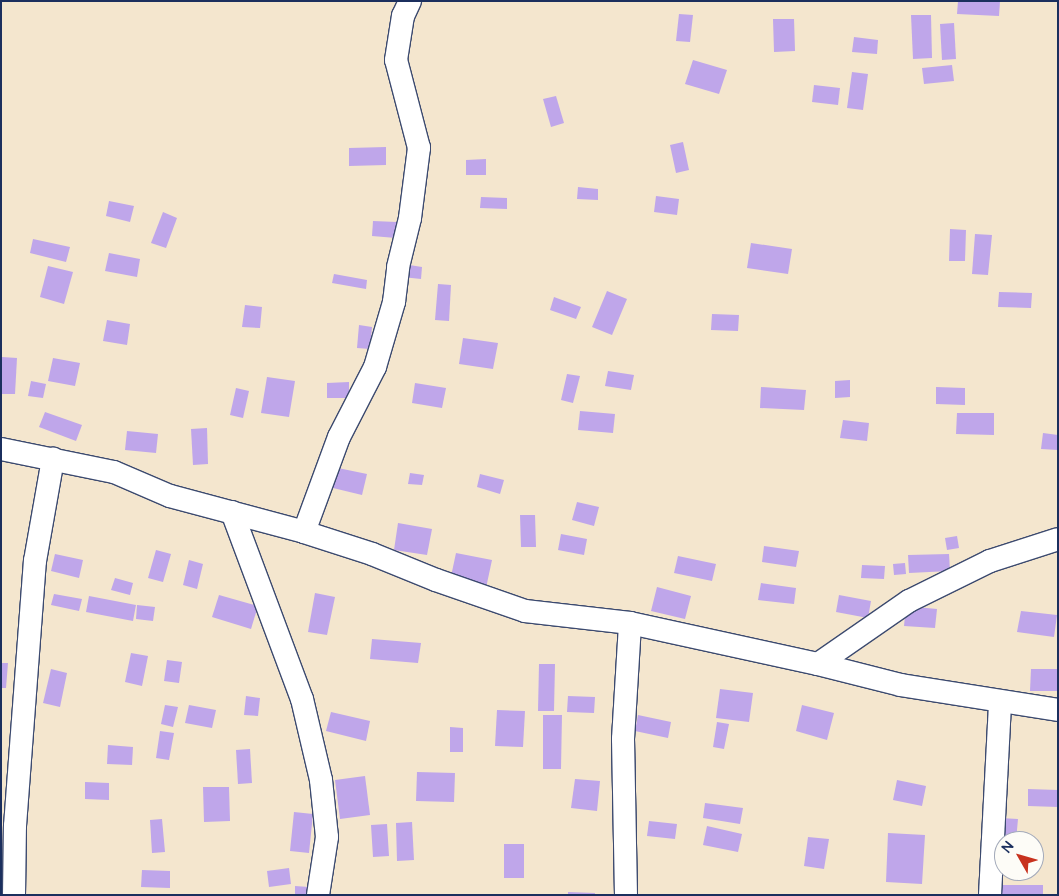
<!DOCTYPE html>
<style>
body{margin:0}
#map{position:relative;width:1059px;height:896px;overflow:hidden;background:#f4e6ce;font-family:"Architects Daughter",sans-serif}
div>[style]{position:absolute}
.building>*{inset:0;background:#bfa6ea}
.roads{filter:drop-shadow(1px 0 #3c4a6f) drop-shadow(-1px 0 #3c4a6f) drop-shadow(0 1px #3c4a6f) drop-shadow(0 -1px #3c4a6f)}
.street>*{height:22px;margin:-11px;padding:0 11px;transform-origin:11px;border-radius:11px;background:#fff}
span{translate:-50% -50%;white-space:nowrap;text-align:center;line-height:1.15;-webkit-text-stroke:4px #fdfcf7;paint-order:stroke}
.frame{position:absolute;inset:0;border:2px solid #1b2f5e;pointer-events:none}
.north{position:absolute;left:994px;top:831px;width:50px;height:50px;box-sizing:border-box;background:#fdfcf7;border:1px solid #a3aaba;border-radius:50%;rotate:308deg;font-size:14px;font-weight:700;line-height:20px;text-align:center;color:#1b2f5e}
.north::after{content:'';display:block;margin:auto;width:18px;height:22px;background:#c8321e;clip-path:polygon(50% 0,100% 100%,50% 72%,0 100%)}
</style>
<div id="map">
<div class="building">
<div style="clip-path:polygon(958px 1px,1000px 1px,999px 16px,957px 14px)"></div>
<div style="clip-path:polygon(679px 14px,693px 15px,690px 42px,676px 41px)"></div>
<div style="clip-path:polygon(911px 15px,931px 15px,932px 58px,913px 59px)"></div>
<div style="clip-path:polygon(773px 19px,794px 19px,795px 51px,774px 52px)"></div>
<div style="clip-path:polygon(954px 23px,956px 59px,942px 60px,940px 24px)"></div>
<div style="clip-path:polygon(854px 37px,878px 40px,877px 54px,852px 52px)"></div>
<div style="clip-path:polygon(693px 60px,727px 70px,719px 94px,685px 84px)"></div>
<div style="clip-path:polygon(952px 65px,954px 81px,924px 84px,922px 68px)"></div>
<div style="clip-path:polygon(852px 72px,868px 74px,863px 110px,847px 108px)"></div>
<div style="clip-path:polygon(814px 85px,840px 88px,838px 105px,812px 102px)"></div>
<div style="clip-path:polygon(556px 96px,564px 123px,551px 127px,543px 99px)"></div>
<div style="clip-path:polygon(683px 142px,689px 170px,676px 173px,670px 145px)"></div>
<div style="clip-path:polygon(386px 147px,386px 165px,349px 166px,349px 148px)"></div>
<div style="clip-path:polygon(486px 159px,486px 175px,466px 175px,466px 160px)"></div>
<div style="clip-path:polygon(578px 187px,598px 189px,598px 200px,577px 199px)"></div>
<div style="clip-path:polygon(656px 196px,679px 199px,677px 215px,654px 212px)"></div>
<div style="clip-path:polygon(481px 197px,507px 198px,507px 209px,480px 208px)"></div>
<div style="clip-path:polygon(109px 201px,134px 206px,130px 222px,106px 216px)"></div>
<div style="clip-path:polygon(163px 212px,177px 218px,166px 248px,151px 243px)"></div>
<div style="clip-path:polygon(373px 221px,397px 222px,396px 238px,372px 236px)"></div>
<div style="clip-path:polygon(950px 229px,966px 230px,965px 261px,949px 261px)"></div>
<div style="clip-path:polygon(975px 234px,992px 235px,988px 275px,972px 274px)"></div>
<div style="clip-path:polygon(33px 239px,70px 247px,66px 262px,30px 253px)"></div>
<div style="clip-path:polygon(751px 243px,792px 249px,788px 274px,747px 268px)"></div>
<div style="clip-path:polygon(109px 253px,140px 259px,137px 277px,105px 271px)"></div>
<div style="clip-path:polygon(403px 264px,422px 267px,421px 279px,402px 277px)"></div>
<div style="clip-path:polygon(48px 266px,73px 272px,64px 304px,40px 297px)"></div>
<div style="clip-path:polygon(334px 274px,367px 280px,366px 289px,332px 283px)"></div>
<div style="clip-path:polygon(438px 284px,451px 285px,449px 321px,435px 320px)"></div>
<div style="clip-path:polygon(607px 291px,627px 299px,612px 335px,592px 327px)"></div>
<div style="clip-path:polygon(999px 292px,1032px 293px,1031px 308px,998px 307px)"></div>
<div style="clip-path:polygon(554px 297px,581px 307px,576px 319px,550px 310px)"></div>
<div style="clip-path:polygon(245px 305px,262px 307px,260px 328px,242px 327px)"></div>
<div style="clip-path:polygon(712px 314px,739px 315px,738px 331px,711px 330px)"></div>
<div style="clip-path:polygon(107px 320px,130px 324px,127px 345px,103px 341px)"></div>
<div style="clip-path:polygon(359px 325px,372px 327px,370px 349px,357px 348px)"></div>
<div style="clip-path:polygon(463px 338px,498px 343px,493px 369px,459px 364px)"></div>
<div style="clip-path:polygon(2px 357px,17px 358px,15px 394px,1px 394px)"></div>
<div style="clip-path:polygon(53px 358px,80px 363px,75px 386px,48px 381px)"></div>
<div style="clip-path:polygon(608px 371px,634px 375px,631px 390px,605px 386px)"></div>
<div style="clip-path:polygon(567px 374px,580px 376px,573px 403px,561px 400px)"></div>
<div style="clip-path:polygon(267px 377px,295px 381px,289px 417px,261px 413px)"></div>
<div style="clip-path:polygon(850px 380px,850px 397px,835px 398px,835px 381px)"></div>
<div style="clip-path:polygon(31px 381px,46px 384px,43px 398px,28px 396px)"></div>
<div style="clip-path:polygon(349px 382px,349px 398px,327px 398px,327px 383px)"></div>
<div style="clip-path:polygon(415px 383px,446px 388px,442px 408px,412px 403px)"></div>
<div style="clip-path:polygon(761px 387px,806px 390px,804px 410px,760px 408px)"></div>
<div style="clip-path:polygon(936px 387px,965px 388px,965px 405px,936px 404px)"></div>
<div style="clip-path:polygon(236px 388px,249px 391px,243px 418px,230px 415px)"></div>
<div style="clip-path:polygon(580px 411px,615px 414px,613px 433px,578px 430px)"></div>
<div style="clip-path:polygon(45px 412px,82px 425px,76px 441px,39px 427px)"></div>
<div style="clip-path:polygon(957px 413px,994px 413px,994px 435px,956px 434px)"></div>
<div style="clip-path:polygon(843px 420px,869px 423px,867px 441px,840px 438px)"></div>
<div style="clip-path:polygon(207px 428px,208px 464px,193px 465px,191px 429px)"></div>
<div style="clip-path:polygon(127px 431px,158px 434px,156px 453px,125px 450px)"></div>
<div style="clip-path:polygon(1043px 433px,1058px 435px,1058px 450px,1041px 449px)"></div>
<div style="clip-path:polygon(338px 468px,367px 474px,362px 495px,333px 488px)"></div>
<div style="clip-path:polygon(410px 473px,424px 475px,422px 485px,408px 484px)"></div>
<div style="clip-path:polygon(480px 474px,504px 480px,500px 494px,477px 487px)"></div>
<div style="clip-path:polygon(577px 502px,599px 507px,594px 526px,572px 520px)"></div>
<div style="clip-path:polygon(520px 515px,535px 515px,536px 547px,521px 547px)"></div>
<div style="clip-path:polygon(398px 523px,432px 529px,427px 555px,394px 550px)"></div>
<div style="clip-path:polygon(561px 534px,587px 539px,584px 555px,558px 550px)"></div>
<div style="clip-path:polygon(957px 536px,959px 548px,947px 550px,945px 538px)"></div>
<div style="clip-path:polygon(764px 546px,799px 551px,796px 567px,762px 562px)"></div>
<div style="clip-path:polygon(156px 550px,171px 554px,163px 582px,148px 578px)"></div>
<div style="clip-path:polygon(456px 553px,492px 560px,486px 588px,450px 581px)"></div>
<div style="clip-path:polygon(55px 554px,83px 560px,79px 578px,51px 571px)"></div>
<div style="clip-path:polygon(949px 554px,950px 571px,909px 573px,908px 555px)"></div>
<div style="clip-path:polygon(678px 556px,716px 564px,712px 581px,674px 573px)"></div>
<div style="clip-path:polygon(189px 560px,203px 564px,197px 589px,183px 585px)"></div>
<div style="clip-path:polygon(905px 563px,906px 574px,894px 575px,893px 564px)"></div>
<div style="clip-path:polygon(862px 565px,885px 566px,884px 579px,861px 578px)"></div>
<div style="clip-path:polygon(115px 578px,133px 583px,130px 595px,111px 590px)"></div>
<div style="clip-path:polygon(761px 583px,796px 588px,794px 604px,758px 600px)"></div>
<div style="clip-path:polygon(657px 587px,691px 596px,685px 619px,651px 611px)"></div>
<div style="clip-path:polygon(315px 593px,335px 597px,327px 635px,308px 632px)"></div>
<div style="clip-path:polygon(54px 594px,82px 599px,79px 611px,51px 605px)"></div>
<div style="clip-path:polygon(219px 595px,258px 606px,251px 629px,212px 617px)"></div>
<div style="clip-path:polygon(839px 595px,871px 601px,868px 618px,836px 612px)"></div>
<div style="clip-path:polygon(89px 596px,136px 605px,133px 621px,86px 612px)"></div>
<div style="clip-path:polygon(137px 605px,155px 607px,153px 621px,136px 619px)"></div>
<div style="clip-path:polygon(906px 606px,937px 609px,935px 628px,904px 626px)"></div>
<div style="clip-path:polygon(1021px 611px,1057px 615px,1054px 637px,1017px 632px)"></div>
<div style="clip-path:polygon(372px 639px,421px 643px,418px 663px,370px 659px)"></div>
<div style="clip-path:polygon(131px 653px,148px 656px,142px 686px,125px 682px)"></div>
<div style="clip-path:polygon(167px 660px,182px 662px,179px 683px,164px 681px)"></div>
<div style="clip-path:polygon(1px 663px,8px 663px,6px 688px,1px 688px)"></div>
<div style="clip-path:polygon(539px 664px,555px 664px,554px 711px,538px 711px)"></div>
<div style="clip-path:polygon(51px 669px,67px 673px,60px 707px,43px 703px)"></div>
<div style="clip-path:polygon(1031px 669px,1058px 669px,1058px 691px,1030px 691px)"></div>
<div style="clip-path:polygon(720px 689px,753px 693px,749px 722px,716px 718px)"></div>
<div style="clip-path:polygon(246px 696px,260px 698px,258px 716px,244px 715px)"></div>
<div style="clip-path:polygon(568px 696px,595px 697px,594px 713px,567px 712px)"></div>
<div style="clip-path:polygon(165px 705px,178px 707px,173px 727px,161px 724px)"></div>
<div style="clip-path:polygon(189px 705px,216px 710px,212px 728px,185px 723px)"></div>
<div style="clip-path:polygon(802px 705px,834px 713px,827px 740px,796px 731px)"></div>
<div style="clip-path:polygon(497px 710px,525px 711px,523px 747px,495px 746px)"></div>
<div style="clip-path:polygon(331px 712px,370px 721px,366px 741px,326px 731px)"></div>
<div style="clip-path:polygon(543px 715px,562px 715px,561px 769px,543px 769px)"></div>
<div style="clip-path:polygon(638px 715px,671px 722px,668px 738px,635px 731px)"></div>
<div style="clip-path:polygon(717px 722px,729px 724px,724px 749px,713px 747px)"></div>
<div style="clip-path:polygon(450px 727px,463px 728px,463px 752px,450px 752px)"></div>
<div style="clip-path:polygon(160px 731px,174px 733px,169px 760px,156px 758px)"></div>
<div style="clip-path:polygon(108px 745px,133px 747px,132px 765px,107px 764px)"></div>
<div style="clip-path:polygon(250px 749px,252px 783px,238px 784px,236px 750px)"></div>
<div style="clip-path:polygon(417px 772px,455px 773px,454px 802px,416px 801px)"></div>
<div style="clip-path:polygon(365px 776px,370px 815px,340px 819px,335px 780px)"></div>
<div style="clip-path:polygon(575px 779px,600px 781px,597px 811px,571px 808px)"></div>
<div style="clip-path:polygon(897px 780px,926px 786px,922px 806px,893px 800px)"></div>
<div style="clip-path:polygon(85px 782px,109px 783px,109px 800px,85px 799px)"></div>
<div style="clip-path:polygon(203px 787px,229px 787px,230px 821px,204px 822px)"></div>
<div style="clip-path:polygon(1028px 789px,1058px 790px,1058px 807px,1028px 806px)"></div>
<div style="clip-path:polygon(705px 803px,743px 808px,740px 824px,703px 818px)"></div>
<div style="clip-path:polygon(294px 812px,313px 814px,309px 853px,290px 851px)"></div>
<div style="clip-path:polygon(1000px 818px,1018px 819px,1016px 841px,1004px 841px,1004px 869px,996px 869px)"></div>
<div style="clip-path:polygon(162px 819px,165px 852px,152px 853px,150px 820px)"></div>
<div style="clip-path:polygon(649px 821px,677px 824px,675px 839px,647px 836px)"></div>
<div style="clip-path:polygon(412px 822px,414px 860px,397px 861px,396px 823px)"></div>
<div style="clip-path:polygon(387px 824px,389px 856px,373px 857px,371px 825px)"></div>
<div style="clip-path:polygon(707px 826px,742px 834px,738px 852px,703px 845px)"></div>
<div style="clip-path:polygon(888px 833px,925px 835px,922px 884px,886px 882px)"></div>
<div style="clip-path:polygon(808px 837px,829px 839px,824px 869px,804px 866px)"></div>
<div style="clip-path:polygon(504px 844px,524px 844px,524px 878px,504px 878px)"></div>
<div style="clip-path:polygon(289px 868px,291px 884px,269px 887px,267px 871px)"></div>
<div style="clip-path:polygon(142px 870px,170px 871px,170px 888px,141px 887px)"></div>
<div style="clip-path:polygon(1000px 885px,1043px 885px,1043px 895px,1000px 895px)"></div>
<div style="clip-path:polygon(295px 886px,309px 887px,309px 895px,295px 895px)"></div>
<div style="clip-path:polygon(568px 892px,595px 893px,595px 895px,568px 895px)"></div>
</div>
<div class="roads">
<div class="street">
<div style="left:1px;top:449px;width:115px;rotate:11.5deg"></div>
<div style="left:114px;top:472px;width:61px;rotate:23.2deg"></div>
<div style="left:170px;top:496px;width:139px;rotate:15deg"></div>
<div style="left:304px;top:532px;width:71px;rotate:17.9deg"></div>
<div style="left:372px;top:554px;width:69px;rotate:22.1deg"></div>
<div style="left:436px;top:580px;width:94px;rotate:19.2deg"></div>
<div style="left:525px;top:611px;width:106px;rotate:6.5deg"></div>
<div style="left:630px;top:623px;width:192px;rotate:12.3deg"></div>
<div style="left:818px;top:664px;width:86px;rotate:14.2deg"></div>
<div style="left:901px;top:685px;width:159px;rotate:9deg"></div>
<div style="left:232px;top:512px;width:200px;rotate:69.5deg"></div>
<div style="left:302px;top:699px;width:83px;rotate:76.8deg"></div>
<div style="left:321px;top:780px;width:57px;rotate:84deg"></div>
<div style="left:327px;top:837px;width:59px;rotate:98.8deg"></div>
<div style="left:304px;top:532px;width:101px;rotate:-69.8deg"></div>
<div style="left:339px;top:437px;width:79px;rotate:-62.8deg"></div>
<div style="left:375px;top:367px;width:68px;rotate:-73.7deg"></div>
<div style="left:394px;top:302px;width:35px;rotate:-83deg"></div>
<div style="left:398px;top:267px;width:50px;rotate:-76.2deg"></div>
<div style="left:410px;top:218px;width:71px;rotate:-82.7deg"></div>
<div style="left:419px;top:148px;width:91px;rotate:-104.6deg"></div>
<div style="left:396px;top:60px;width:45px;rotate:-81deg"></div>
<div style="left:403px;top:16px;width:17px;rotate:-65deg"></div>
<div style="left:818px;top:664px;width:111px;rotate:-34.7deg"></div>
<div style="left:909px;top:601px;width:90px;rotate:-26.3deg"></div>
<div style="left:990px;top:561px;width:71px;rotate:-17.9deg"></div>
<div style="left:14px;top:895px;width:69px;rotate:-89.2deg"></div>
<div style="left:15px;top:826px;width:266px;rotate:-85.7deg"></div>
<div style="left:35px;top:561px;width:104px;rotate:-80deg"></div>
<div style="left:626px;top:895px;width:156px;rotate:-91.1deg"></div>
<div style="left:623px;top:739px;width:116px;rotate:-86.5deg"></div>
<div style="left:990px;top:895px;width:193px;rotate:-87deg"></div>
</div>
</div>
<div class="frame"></div>
<div class="north">N</div>
</div>
